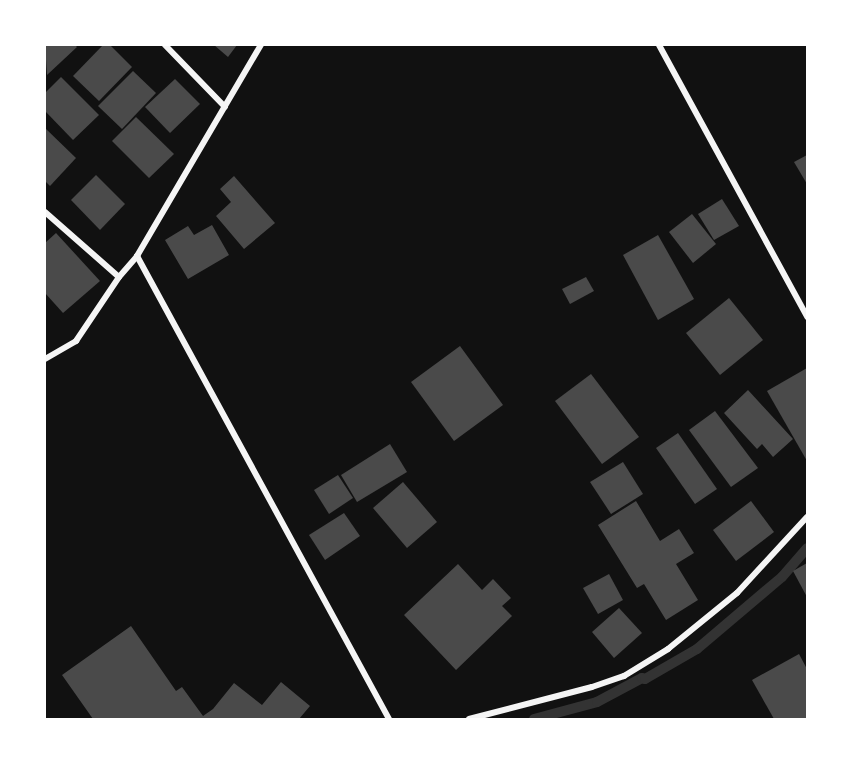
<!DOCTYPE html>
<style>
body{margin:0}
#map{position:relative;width:852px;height:764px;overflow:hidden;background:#111;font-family:"Crimson Pro",serif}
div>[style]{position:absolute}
.stream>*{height:10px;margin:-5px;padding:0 5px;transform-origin:5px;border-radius:5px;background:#333}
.building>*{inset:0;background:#4a4a4a}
.minor>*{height:6px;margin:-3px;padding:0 3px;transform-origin:3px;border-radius:3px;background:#f5f5f5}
span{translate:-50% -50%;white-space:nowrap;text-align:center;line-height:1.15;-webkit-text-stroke:6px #fff;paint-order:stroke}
.frame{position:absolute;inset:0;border:46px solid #fff;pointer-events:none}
</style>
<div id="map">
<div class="stream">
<div style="left:534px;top:719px;width:65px;rotate:-15.1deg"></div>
<div style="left:597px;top:702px;width:51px;rotate:-28.1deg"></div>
<div style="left:642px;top:678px;width:3px;rotate:18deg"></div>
<div style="left:645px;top:679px;width:60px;rotate:-30deg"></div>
<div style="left:697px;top:649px;width:111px;rotate:-40.3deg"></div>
<div style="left:782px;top:577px;width:38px;rotate:-49deg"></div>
</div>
<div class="building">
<div style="clip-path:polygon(45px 45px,75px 45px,77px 47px,47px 75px)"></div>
<div style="clip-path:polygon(103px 45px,110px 45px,132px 67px,99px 101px,73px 76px)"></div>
<div style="clip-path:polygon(214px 45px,237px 45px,228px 57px)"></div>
<div style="clip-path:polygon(133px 71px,156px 93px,122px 129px,98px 106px)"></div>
<div style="clip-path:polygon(61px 77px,99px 115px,73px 140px,45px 111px,45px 93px)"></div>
<div style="clip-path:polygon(175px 79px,200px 104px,170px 133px,145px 107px)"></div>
<div style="clip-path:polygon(136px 117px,174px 154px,149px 178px,112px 141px)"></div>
<div style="clip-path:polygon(45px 128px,76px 158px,50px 186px,45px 181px)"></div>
<div style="clip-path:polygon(807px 155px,807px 184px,794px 162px)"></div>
<div style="clip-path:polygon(96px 175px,125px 204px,100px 230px,71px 200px)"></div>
<div style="clip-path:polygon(234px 176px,275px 223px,244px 249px,216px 216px,231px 202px,220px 189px)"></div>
<div style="clip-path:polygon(722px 199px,739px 226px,714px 240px,698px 214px)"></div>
<div style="clip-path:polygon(692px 214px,716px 244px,693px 263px,669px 232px)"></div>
<div style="clip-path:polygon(212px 225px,229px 255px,188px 279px,165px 240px,188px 226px,194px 235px)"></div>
<div style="clip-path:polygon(56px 233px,100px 281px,63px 313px,45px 293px,45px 243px)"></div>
<div style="clip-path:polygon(658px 235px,694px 299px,658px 320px,623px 255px)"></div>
<div style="clip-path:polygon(586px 277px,594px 291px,570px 304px,562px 289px)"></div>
<div style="clip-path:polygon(729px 298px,763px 340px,720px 375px,686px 333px)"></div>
<div style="clip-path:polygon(460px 346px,503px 405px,454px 441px,411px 382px)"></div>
<div style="clip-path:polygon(807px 368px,807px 461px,767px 391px)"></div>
<div style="clip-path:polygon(591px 374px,639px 437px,602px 464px,555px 401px)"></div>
<div style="clip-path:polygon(748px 390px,793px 439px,773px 457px,762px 444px,757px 449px,724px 413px)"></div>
<div style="clip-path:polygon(715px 411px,758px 468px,731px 487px,689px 430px)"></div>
<div style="clip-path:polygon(678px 433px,717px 489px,695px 504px,656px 448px)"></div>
<div style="clip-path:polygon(390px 444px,407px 472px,357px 502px,341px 475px)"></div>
<div style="clip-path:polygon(623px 462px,643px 494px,611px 514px,590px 482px)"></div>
<div style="clip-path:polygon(338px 475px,353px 498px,329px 514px,314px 490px)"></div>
<div style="clip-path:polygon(403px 482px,437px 522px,407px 548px,373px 508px)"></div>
<div style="clip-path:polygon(636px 501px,660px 541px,679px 529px,694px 553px,676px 564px,698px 600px,666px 620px,644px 584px,637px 588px,598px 525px)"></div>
<div style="clip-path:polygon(751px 501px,774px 532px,736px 561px,713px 530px)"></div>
<div style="clip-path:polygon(344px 513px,360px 536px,325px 560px,309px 535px)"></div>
<div style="clip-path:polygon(807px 563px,807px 597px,793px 571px)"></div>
<div style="clip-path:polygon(458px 564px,482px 590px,493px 579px,511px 598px,502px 606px,512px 616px,456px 670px,404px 615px)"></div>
<div style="clip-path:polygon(609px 574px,623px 600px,598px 614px,583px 588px)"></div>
<div style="clip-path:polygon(619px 608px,642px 633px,614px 658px,592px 632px)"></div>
<div style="clip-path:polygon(131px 626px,176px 691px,182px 687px,203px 716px,213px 709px,234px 683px,262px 705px,281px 682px,310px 706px,299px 719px,93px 719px,62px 675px)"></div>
<div style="clip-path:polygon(799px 654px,807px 669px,807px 719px,774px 719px,752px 680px)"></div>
</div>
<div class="minor">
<div style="left:165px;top:45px;width:86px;rotate:45.9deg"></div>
<div style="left:659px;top:45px;width:310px;rotate:61.4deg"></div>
<div style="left:45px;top:212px;width:98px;rotate:41.3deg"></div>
<div style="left:137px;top:256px;width:527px;rotate:61.44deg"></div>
<div style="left:45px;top:359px;width:36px;rotate:-30deg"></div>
<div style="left:76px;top:341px;width:77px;rotate:-56.1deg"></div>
<div style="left:119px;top:277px;width:28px;rotate:-49deg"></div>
<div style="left:137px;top:256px;width:245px;rotate:-59.6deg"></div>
<div style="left:469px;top:719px;width:127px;rotate:-14.6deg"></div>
<div style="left:592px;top:687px;width:34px;rotate:-19deg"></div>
<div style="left:624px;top:676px;width:52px;rotate:-31.5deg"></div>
<div style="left:668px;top:649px;width:89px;rotate:-39.1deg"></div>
<div style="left:737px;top:593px;width:103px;rotate:-47.4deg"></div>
</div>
<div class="frame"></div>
</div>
